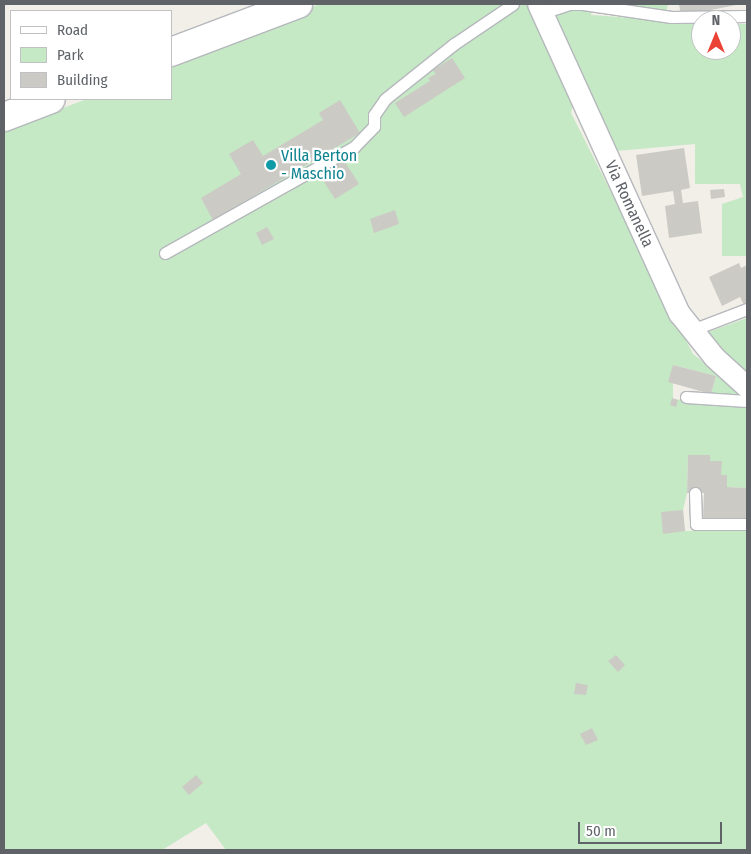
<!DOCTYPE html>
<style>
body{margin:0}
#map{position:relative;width:751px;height:854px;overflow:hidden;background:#f1efe8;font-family:"Fira Sans Condensed",sans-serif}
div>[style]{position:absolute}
.green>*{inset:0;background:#c5e8c5}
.building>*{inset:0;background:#cccac5}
.roads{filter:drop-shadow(1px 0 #b5b8bc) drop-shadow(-1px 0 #b5b8bc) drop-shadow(0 1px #b5b8bc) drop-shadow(0 -1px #b5b8bc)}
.service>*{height:11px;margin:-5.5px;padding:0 5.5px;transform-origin:5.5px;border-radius:5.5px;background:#fff}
.minor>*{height:21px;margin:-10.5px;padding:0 10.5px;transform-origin:10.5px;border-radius:10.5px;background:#fff}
.tertiary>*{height:28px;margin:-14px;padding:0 14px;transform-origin:14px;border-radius:14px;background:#fff}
.dots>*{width:14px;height:14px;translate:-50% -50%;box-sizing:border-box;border:2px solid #fff;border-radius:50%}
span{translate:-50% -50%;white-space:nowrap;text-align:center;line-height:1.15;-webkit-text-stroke:4.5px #fff;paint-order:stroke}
.culture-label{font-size:16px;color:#0d838f}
.left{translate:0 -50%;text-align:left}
.street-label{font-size:16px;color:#5f6368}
.frame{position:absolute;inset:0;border:5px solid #5f6368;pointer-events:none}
.legend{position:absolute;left:10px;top:10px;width:162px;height:90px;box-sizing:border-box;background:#fff;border:1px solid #bfc1c3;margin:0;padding:6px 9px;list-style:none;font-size:15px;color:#5f6368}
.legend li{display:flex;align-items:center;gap:10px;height:25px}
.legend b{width:25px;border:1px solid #bfc1c3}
.north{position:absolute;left:691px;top:10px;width:50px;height:50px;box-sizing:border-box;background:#fff;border:1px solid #bfc1c3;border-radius:50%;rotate:0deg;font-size:14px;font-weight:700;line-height:20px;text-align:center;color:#5f6368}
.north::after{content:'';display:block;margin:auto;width:18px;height:22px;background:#ea4335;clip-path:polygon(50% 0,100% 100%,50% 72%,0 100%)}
.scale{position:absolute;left:578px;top:822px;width:144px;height:22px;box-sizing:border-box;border:2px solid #5f6368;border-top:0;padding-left:6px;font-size:15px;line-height:18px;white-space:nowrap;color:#5f6368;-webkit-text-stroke:4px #fff;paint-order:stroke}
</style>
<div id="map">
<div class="green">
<div style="clip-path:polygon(320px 4px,593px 4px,591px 15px,701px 23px,701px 50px,731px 50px,731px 24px,747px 24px,747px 256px,722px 256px,722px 204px,743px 197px,740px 184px,695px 184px,695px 144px,605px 152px,576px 88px,571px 113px,693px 354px,747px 396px,711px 394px,716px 376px,673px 365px,673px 399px,747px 408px,747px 488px,727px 487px,727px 476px,721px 475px,721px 461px,710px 461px,710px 455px,688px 455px,687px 493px,683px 510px,685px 531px,747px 529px,747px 850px,226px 850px,206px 823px,162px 850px,4px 850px,4px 130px,87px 99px,171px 99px,171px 67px)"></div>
<div style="clip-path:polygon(609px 4px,668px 4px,666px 14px)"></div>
<div style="clip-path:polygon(747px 318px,747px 387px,697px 336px)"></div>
</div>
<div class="building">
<div style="clip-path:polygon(679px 4px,736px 4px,736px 5px,681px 16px)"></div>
<div style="clip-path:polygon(452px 58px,465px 78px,404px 117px,395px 103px,430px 81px,428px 78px,436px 74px,433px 70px)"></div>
<div style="clip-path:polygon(340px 100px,360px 133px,213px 220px,201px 198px,241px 174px,229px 154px,253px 140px,263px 156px,323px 120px,319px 113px)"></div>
<div style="clip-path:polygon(684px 148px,690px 188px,681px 190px,683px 203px,698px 201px,702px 233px,669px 238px,665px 206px,675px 204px,673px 191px,642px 196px,636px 155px)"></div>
<div style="clip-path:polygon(343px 159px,359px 184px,335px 199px,324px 182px,331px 177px,326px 169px)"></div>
<div style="clip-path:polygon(724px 189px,725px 197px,711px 199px,710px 190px)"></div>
<div style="clip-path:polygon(395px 210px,399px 224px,374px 233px,370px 219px)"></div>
<div style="clip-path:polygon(267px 227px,274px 239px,262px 245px,256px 233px)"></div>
<div style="clip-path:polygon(739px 263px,741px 268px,747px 265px,747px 303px,744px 305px,740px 297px,722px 306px,709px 277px)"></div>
<div style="clip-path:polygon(673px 365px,716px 376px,711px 394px,668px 382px)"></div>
<div style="clip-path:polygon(672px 398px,678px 400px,676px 407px,670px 405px)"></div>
<div style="clip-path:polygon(688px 455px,710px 455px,710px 461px,722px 461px,721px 475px,727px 475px,727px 487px,747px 488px,747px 520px,703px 520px,704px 493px,687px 493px)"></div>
<div style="clip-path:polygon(683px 510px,685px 531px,663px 534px,661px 512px)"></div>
<div style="clip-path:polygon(616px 655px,625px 665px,618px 672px,608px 661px)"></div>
<div style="clip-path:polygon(576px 683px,588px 685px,586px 695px,574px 694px)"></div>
<div style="clip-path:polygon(592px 728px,598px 740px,586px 745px,580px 734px)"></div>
<div style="clip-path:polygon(196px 775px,203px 783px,189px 795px,182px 787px)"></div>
</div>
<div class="roads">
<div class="service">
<div style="left:542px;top:13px;width:28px;rotate:-18deg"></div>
<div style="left:569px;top:4px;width:14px"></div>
<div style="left:583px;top:4px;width:89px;rotate:8.4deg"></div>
<div style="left:671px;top:17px;width:75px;rotate:-0.8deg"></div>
<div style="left:165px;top:253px;width:217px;rotate:-29.3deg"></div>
<div style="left:354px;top:147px;width:29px;rotate:-46deg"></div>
<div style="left:374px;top:126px;width:11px;rotate:-90deg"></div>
<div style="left:374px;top:115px;width:19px;rotate:-55deg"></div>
<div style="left:385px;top:99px;width:88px;rotate:-38.6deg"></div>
<div style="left:454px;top:44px;width:71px;rotate:-34.1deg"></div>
<div style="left:692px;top:330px;width:59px;rotate:-20.9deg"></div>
<div style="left:686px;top:397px;width:61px;rotate:3.8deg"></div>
<div style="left:695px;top:493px;width:31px;rotate:88deg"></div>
<div style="left:696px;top:524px;width:51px"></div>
</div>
<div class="minor">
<div style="left:538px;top:4px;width:340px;rotate:65.5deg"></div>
<div style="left:679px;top:313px;width:56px;rotate:51.5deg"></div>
<div style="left:714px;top:357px;width:45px;rotate:42.3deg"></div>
</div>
<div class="tertiary">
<div style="left:171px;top:52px;width:136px;rotate:-20.7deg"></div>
<div style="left:4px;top:117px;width:50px;rotate:-21deg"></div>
</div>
</div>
<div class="dots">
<div style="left:271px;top:165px;background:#0f9aa8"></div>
</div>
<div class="culture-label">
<span class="left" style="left:281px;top:165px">Villa Berton<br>- Maschio</span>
</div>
<div class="street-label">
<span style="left:629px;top:204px;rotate:65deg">Via Romanella</span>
</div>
<div class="frame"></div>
<ul class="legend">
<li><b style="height:6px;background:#fff"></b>Road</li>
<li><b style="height:14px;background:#c5e8c5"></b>Park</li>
<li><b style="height:14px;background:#cccac5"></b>Building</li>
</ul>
<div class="north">N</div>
<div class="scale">50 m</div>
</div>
